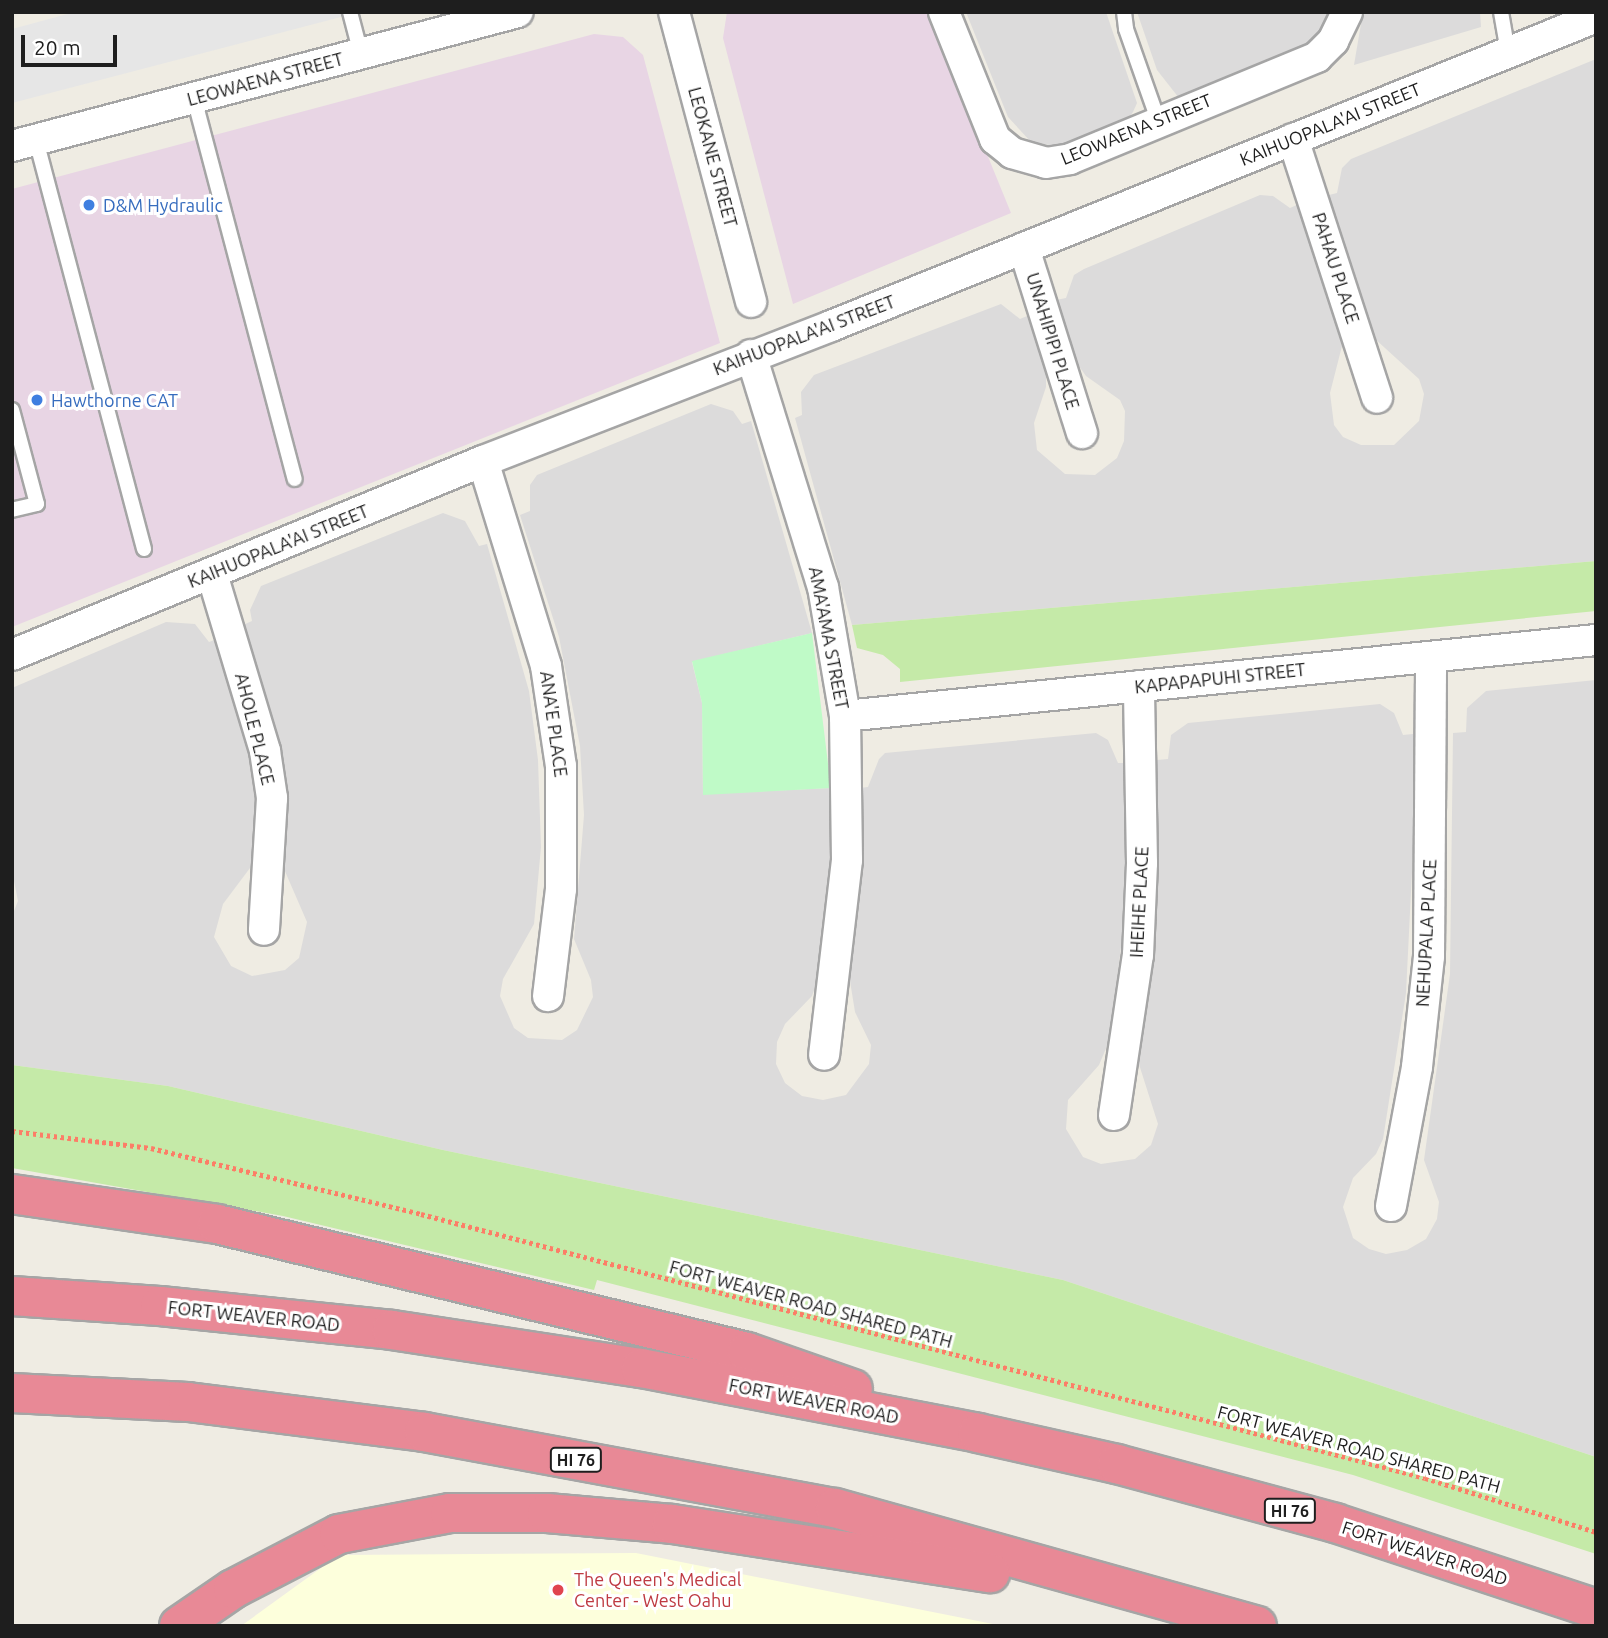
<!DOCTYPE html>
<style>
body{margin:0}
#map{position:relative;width:1608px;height:1638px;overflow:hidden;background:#efece3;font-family:Ubuntu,sans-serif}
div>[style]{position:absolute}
.residential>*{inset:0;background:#dcdbdb}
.industrial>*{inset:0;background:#e8d5e4}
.education>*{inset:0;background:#fdffdc}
.grass>*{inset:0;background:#c5eaa8}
.park>*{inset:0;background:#bffac7}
.parking>*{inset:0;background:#e6e6e6}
.path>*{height:4.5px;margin-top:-2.25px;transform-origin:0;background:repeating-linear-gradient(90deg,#fc7e67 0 3.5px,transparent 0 7px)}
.roads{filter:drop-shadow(2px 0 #a5a5a5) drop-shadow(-2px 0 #a5a5a5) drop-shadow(0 2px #a5a5a5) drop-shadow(0 -2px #a5a5a5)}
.lane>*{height:14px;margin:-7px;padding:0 7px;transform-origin:7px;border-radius:7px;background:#fff}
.street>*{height:30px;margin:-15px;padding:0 15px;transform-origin:15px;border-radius:15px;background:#fff}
.highway>*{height:38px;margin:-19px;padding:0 19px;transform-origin:19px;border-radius:19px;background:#e88996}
.dots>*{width:19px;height:19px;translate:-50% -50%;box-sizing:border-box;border:4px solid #fff;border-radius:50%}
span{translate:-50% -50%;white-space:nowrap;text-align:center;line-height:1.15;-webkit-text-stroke:6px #fff;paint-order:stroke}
.shield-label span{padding:2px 5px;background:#fff;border:2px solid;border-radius:5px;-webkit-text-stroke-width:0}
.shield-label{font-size:16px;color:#1e1e1e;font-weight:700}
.street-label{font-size:18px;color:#1e1e1e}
.shop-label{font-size:18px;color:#366cbe}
.left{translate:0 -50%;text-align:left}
.health-label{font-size:18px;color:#be3a42}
.frame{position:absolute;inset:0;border:14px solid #1e1e1e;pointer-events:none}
.scale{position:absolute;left:21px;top:35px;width:96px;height:32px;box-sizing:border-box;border:4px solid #1e1e1e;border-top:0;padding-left:9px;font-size:21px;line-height:24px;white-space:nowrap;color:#1e1e1e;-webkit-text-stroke:5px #fff;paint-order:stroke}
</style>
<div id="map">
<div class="residential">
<div style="clip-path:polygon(966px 12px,1106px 12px,1137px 103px,1133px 112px,1128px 119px,1061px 147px,1031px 142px,1008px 117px)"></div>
<div style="clip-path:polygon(1137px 12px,1329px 12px,1324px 27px,1302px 49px,1179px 98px,1157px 70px)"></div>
<div style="clip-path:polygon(1363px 12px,1480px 12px,1481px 27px,1354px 65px)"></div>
<div style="clip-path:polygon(1596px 59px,1596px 561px,852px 625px,795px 418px,802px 415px,801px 392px,814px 375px,1001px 304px,1020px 319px,1027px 316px,1046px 370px,1046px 387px,1034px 423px,1037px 450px,1065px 474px,1095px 475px,1117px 458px,1124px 441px,1125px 411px,1120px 400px,1086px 376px,1076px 362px,1056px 300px,1066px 298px,1074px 275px,1084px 269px,1260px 195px,1273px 196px,1290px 208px,1299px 204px,1342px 346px,1330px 393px,1334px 425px,1343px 437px,1361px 445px,1394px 445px,1419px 421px,1424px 394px,1419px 379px,1374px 338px,1365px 320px,1329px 195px,1337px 193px,1342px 168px,1351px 159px)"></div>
<div style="clip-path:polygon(711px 404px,733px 411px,742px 424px,751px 421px,812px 633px,692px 662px,702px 703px,703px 794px,831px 788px,830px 865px,819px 976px,812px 996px,785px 1024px,777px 1042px,776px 1064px,785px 1083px,802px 1096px,823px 1100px,846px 1095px,869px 1064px,871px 1045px,855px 1012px,850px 981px,862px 860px,860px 788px,868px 787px,879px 759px,885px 753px,1096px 733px,1108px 740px,1118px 763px,1127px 763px,1125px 914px,1110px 1039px,1099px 1065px,1068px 1100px,1066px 1129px,1083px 1157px,1101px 1164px,1135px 1159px,1151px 1145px,1158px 1124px,1137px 1058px,1157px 878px,1157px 760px,1168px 759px,1171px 735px,1188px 723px,1380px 704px,1394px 713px,1403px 735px,1413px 734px,1414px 831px,1406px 993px,1383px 1139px,1376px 1154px,1353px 1178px,1343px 1207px,1353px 1238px,1369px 1249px,1386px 1254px,1407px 1250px,1426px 1239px,1437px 1219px,1439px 1202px,1424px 1160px,1450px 974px,1453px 733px,1466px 732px,1467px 708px,1486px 691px,1596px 680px,1596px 1457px,1063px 1280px,443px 1150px,168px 1086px,12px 1065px,12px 916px,18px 901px,12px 871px,12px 688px,166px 622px,195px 624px,209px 642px,217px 639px,244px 726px,257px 813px,253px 864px,223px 904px,214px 937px,231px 966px,252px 976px,285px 970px,299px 958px,307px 922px,284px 869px,282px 783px,270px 712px,243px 625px,252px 621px,250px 610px,261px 586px,443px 513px,465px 521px,479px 546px,487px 544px,529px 691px,538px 760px,541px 847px,534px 924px,503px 979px,500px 996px,514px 1028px,528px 1038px,562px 1040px,577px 1030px,593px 997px,591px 980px,574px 939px,584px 815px,580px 746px,559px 637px,520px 515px,530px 511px,530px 485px,537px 475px)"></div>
</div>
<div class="industrial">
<div style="clip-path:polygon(727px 12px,929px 12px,1011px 213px,793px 304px,723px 38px)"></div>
<div style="clip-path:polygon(594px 34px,623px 37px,643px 55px,720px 343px,12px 627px,12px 189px)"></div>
</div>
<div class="education">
<div style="clip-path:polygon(636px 1553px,1003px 1626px,241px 1626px,339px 1555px)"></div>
</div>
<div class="grass">
<div style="clip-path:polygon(1596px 561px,1596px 611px,900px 682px,900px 669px,883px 655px,857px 648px,852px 625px)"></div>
<div style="clip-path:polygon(12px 1065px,168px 1086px,443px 1150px,1063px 1280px,1596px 1457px,1596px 1554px,1353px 1475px,597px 1280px,594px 1290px,283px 1216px,12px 1168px)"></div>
</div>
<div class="park">
<div style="clip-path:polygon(812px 633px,831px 788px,703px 795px,702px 703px,692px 661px)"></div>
</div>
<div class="parking">
<div style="clip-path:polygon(75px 12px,360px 12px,12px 103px,12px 29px)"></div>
</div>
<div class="path">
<div style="left:12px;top:1131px;width:140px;rotate:7deg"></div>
<div style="left:151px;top:1148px;width:278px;rotate:13.7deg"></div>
<div style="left:421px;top:1214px;width:1038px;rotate:14.73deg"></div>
<div style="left:1425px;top:1478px;width:179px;rotate:17.5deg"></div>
</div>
<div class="roads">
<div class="lane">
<div style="left:350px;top:12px;width:43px;rotate:75.3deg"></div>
<div style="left:1124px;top:12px;width:17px;rotate:83deg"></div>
<div style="left:1126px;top:29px;width:96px;rotate:70.6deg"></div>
<div style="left:1501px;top:12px;width:41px;rotate:80.1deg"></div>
<div style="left:194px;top:98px;width:394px;rotate:75.2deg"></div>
<div style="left:36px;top:140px;width:423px;rotate:75.2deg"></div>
<div style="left:12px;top:410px;width:97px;rotate:75.1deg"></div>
<div style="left:37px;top:504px;width:26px;rotate:167deg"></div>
</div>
<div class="street">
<div style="left:674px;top:12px;width:300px;rotate:75.1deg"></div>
<div style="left:944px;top:12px;width:137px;rotate:68.1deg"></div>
<div style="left:995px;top:139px;width:22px;rotate:39deg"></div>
<div style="left:1012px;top:153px;width:35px;rotate:16deg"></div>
<div style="left:1046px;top:163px;width:24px;rotate:-9deg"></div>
<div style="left:1070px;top:159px;width:267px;rotate:-22.4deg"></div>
<div style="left:1317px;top:57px;width:23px;rotate:-45deg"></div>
<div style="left:1333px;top:41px;width:32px;rotate:-64deg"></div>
<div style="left:1293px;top:139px;width:272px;rotate:72deg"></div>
<div style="left:12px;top:146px;width:523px;rotate:-14.83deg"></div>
<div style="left:1024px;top:248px;width:194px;rotate:72.6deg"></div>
<div style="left:751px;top:355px;width:243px;rotate:72.8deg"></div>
<div style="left:823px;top:587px;width:131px;rotate:80.3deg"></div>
<div style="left:845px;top:716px;width:144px;rotate:89.2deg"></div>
<div style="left:847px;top:860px;width:196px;rotate:96.7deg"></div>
<div style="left:483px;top:461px;width:214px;rotate:72.9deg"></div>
<div style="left:546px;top:666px;width:101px;rotate:81.5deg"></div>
<div style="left:561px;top:766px;width:123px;rotate:90deg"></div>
<div style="left:561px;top:889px;width:108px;rotate:96.9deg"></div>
<div style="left:212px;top:574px;width:185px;rotate:73.3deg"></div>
<div style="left:265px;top:751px;width:48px;rotate:81.5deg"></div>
<div style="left:272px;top:798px;width:132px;rotate:93.5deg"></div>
<div style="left:12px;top:655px;width:509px;rotate:-22.39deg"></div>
<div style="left:483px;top:461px;width:373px;rotate:-21.2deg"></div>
<div style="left:831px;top:326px;width:825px;rotate:-21.99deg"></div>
<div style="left:845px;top:716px;width:755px;rotate:-5.78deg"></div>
<div style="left:1114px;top:1115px;width:162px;rotate:-81.5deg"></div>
<div style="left:1138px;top:955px;width:92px;rotate:-87.5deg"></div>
<div style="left:1142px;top:863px;width:177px;rotate:-91deg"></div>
<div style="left:1391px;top:1206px;width:141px;rotate:-79.4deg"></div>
<div style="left:1417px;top:1067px;width:111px;rotate:-83.8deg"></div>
<div style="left:1429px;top:957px;width:300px;rotate:-89.6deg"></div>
</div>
<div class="highway">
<div style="left:12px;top:1194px;width:207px;rotate:8.3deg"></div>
<div style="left:217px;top:1224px;width:545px;rotate:13.58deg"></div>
<div style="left:747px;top:1352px;width:112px;rotate:19.2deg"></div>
<div style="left:12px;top:1296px;width:148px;rotate:3.9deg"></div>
<div style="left:160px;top:1306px;width:233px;rotate:5.9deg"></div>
<div style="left:392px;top:1330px;width:252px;rotate:8.7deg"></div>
<div style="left:641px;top:1368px;width:343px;rotate:10.9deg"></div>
<div style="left:978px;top:1433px;width:142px;rotate:12.6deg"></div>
<div style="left:1117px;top:1464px;width:226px;rotate:15.1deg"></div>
<div style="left:1335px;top:1523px;width:275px;rotate:18.2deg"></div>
<div style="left:12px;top:1393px;width:176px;rotate:2.9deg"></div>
<div style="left:188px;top:1402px;width:238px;rotate:7.2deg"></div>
<div style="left:424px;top:1432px;width:418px;rotate:10.5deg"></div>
<div style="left:835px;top:1508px;width:438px;rotate:15.6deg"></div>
<div style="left:179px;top:1626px;width:65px;rotate:-34.4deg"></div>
<div style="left:233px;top:1589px;width:119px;rotate:-27.4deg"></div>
<div style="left:339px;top:1534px;width:113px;rotate:-10.7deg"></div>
<div style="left:450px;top:1513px;width:97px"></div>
<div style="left:547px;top:1513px;width:125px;rotate:5deg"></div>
<div style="left:672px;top:1524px;width:322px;rotate:8.8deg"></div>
</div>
</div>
<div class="dots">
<div style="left:89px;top:205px;background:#3f7fe0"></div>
<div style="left:37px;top:400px;background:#3f7fe0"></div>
<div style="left:558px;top:1590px;background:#e0444e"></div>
</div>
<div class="shield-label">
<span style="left:576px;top:1460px">HI 76</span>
<span style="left:1290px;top:1511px">HI 76</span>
</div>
<div class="street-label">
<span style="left:265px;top:79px;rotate:-15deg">LEOWAENA STREET</span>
<span style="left:1330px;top:124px;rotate:-22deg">KAIHUOPALA'AI STREET</span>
<span style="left:1136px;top:129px;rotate:-22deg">LEOWAENA STREET</span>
<span style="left:713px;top:157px;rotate:75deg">LEOKANE STREET</span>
<span style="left:1336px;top:268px;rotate:72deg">PAHAU PLACE</span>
<span style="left:804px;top:335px;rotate:-21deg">KAIHUOPALA'AI STREET</span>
<span style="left:1053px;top:341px;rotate:73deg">UNAHIPIPI PLACE</span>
<span style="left:278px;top:546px;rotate:-22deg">KAIHUOPALA'AI STREET</span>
<span style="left:829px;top:638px;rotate:79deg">AMA'AMA STREET</span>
<span style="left:1220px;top:678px;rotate:-6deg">KAPAPAPUHI STREET</span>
<span style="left:554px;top:724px;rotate:82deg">ANA'E PLACE</span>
<span style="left:255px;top:729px;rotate:76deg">AHOLE PLACE</span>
<span style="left:1139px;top:902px;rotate:-87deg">IHEIHE PLACE</span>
<span style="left:1426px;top:933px;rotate:-87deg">NEHUPALA PLACE</span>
<span style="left:811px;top:1304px;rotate:15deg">FORT WEAVER ROAD SHARED PATH</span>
<span style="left:254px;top:1316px;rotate:6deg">FORT WEAVER ROAD</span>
<span style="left:814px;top:1401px;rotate:11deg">FORT WEAVER ROAD</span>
<span style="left:1359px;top:1449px;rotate:15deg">FORT WEAVER ROAD SHARED PATH</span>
<span style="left:1425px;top:1553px;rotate:18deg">FORT WEAVER ROAD</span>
</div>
<div class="shop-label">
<span class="left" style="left:103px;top:205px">D&amp;M Hydraulic</span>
<span class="left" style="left:51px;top:400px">Hawthorne CAT</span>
</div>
<div class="health-label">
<span class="left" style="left:574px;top:1590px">The Queen's Medical<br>Center - West Oahu</span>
</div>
<div class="frame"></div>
<div class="scale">20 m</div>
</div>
